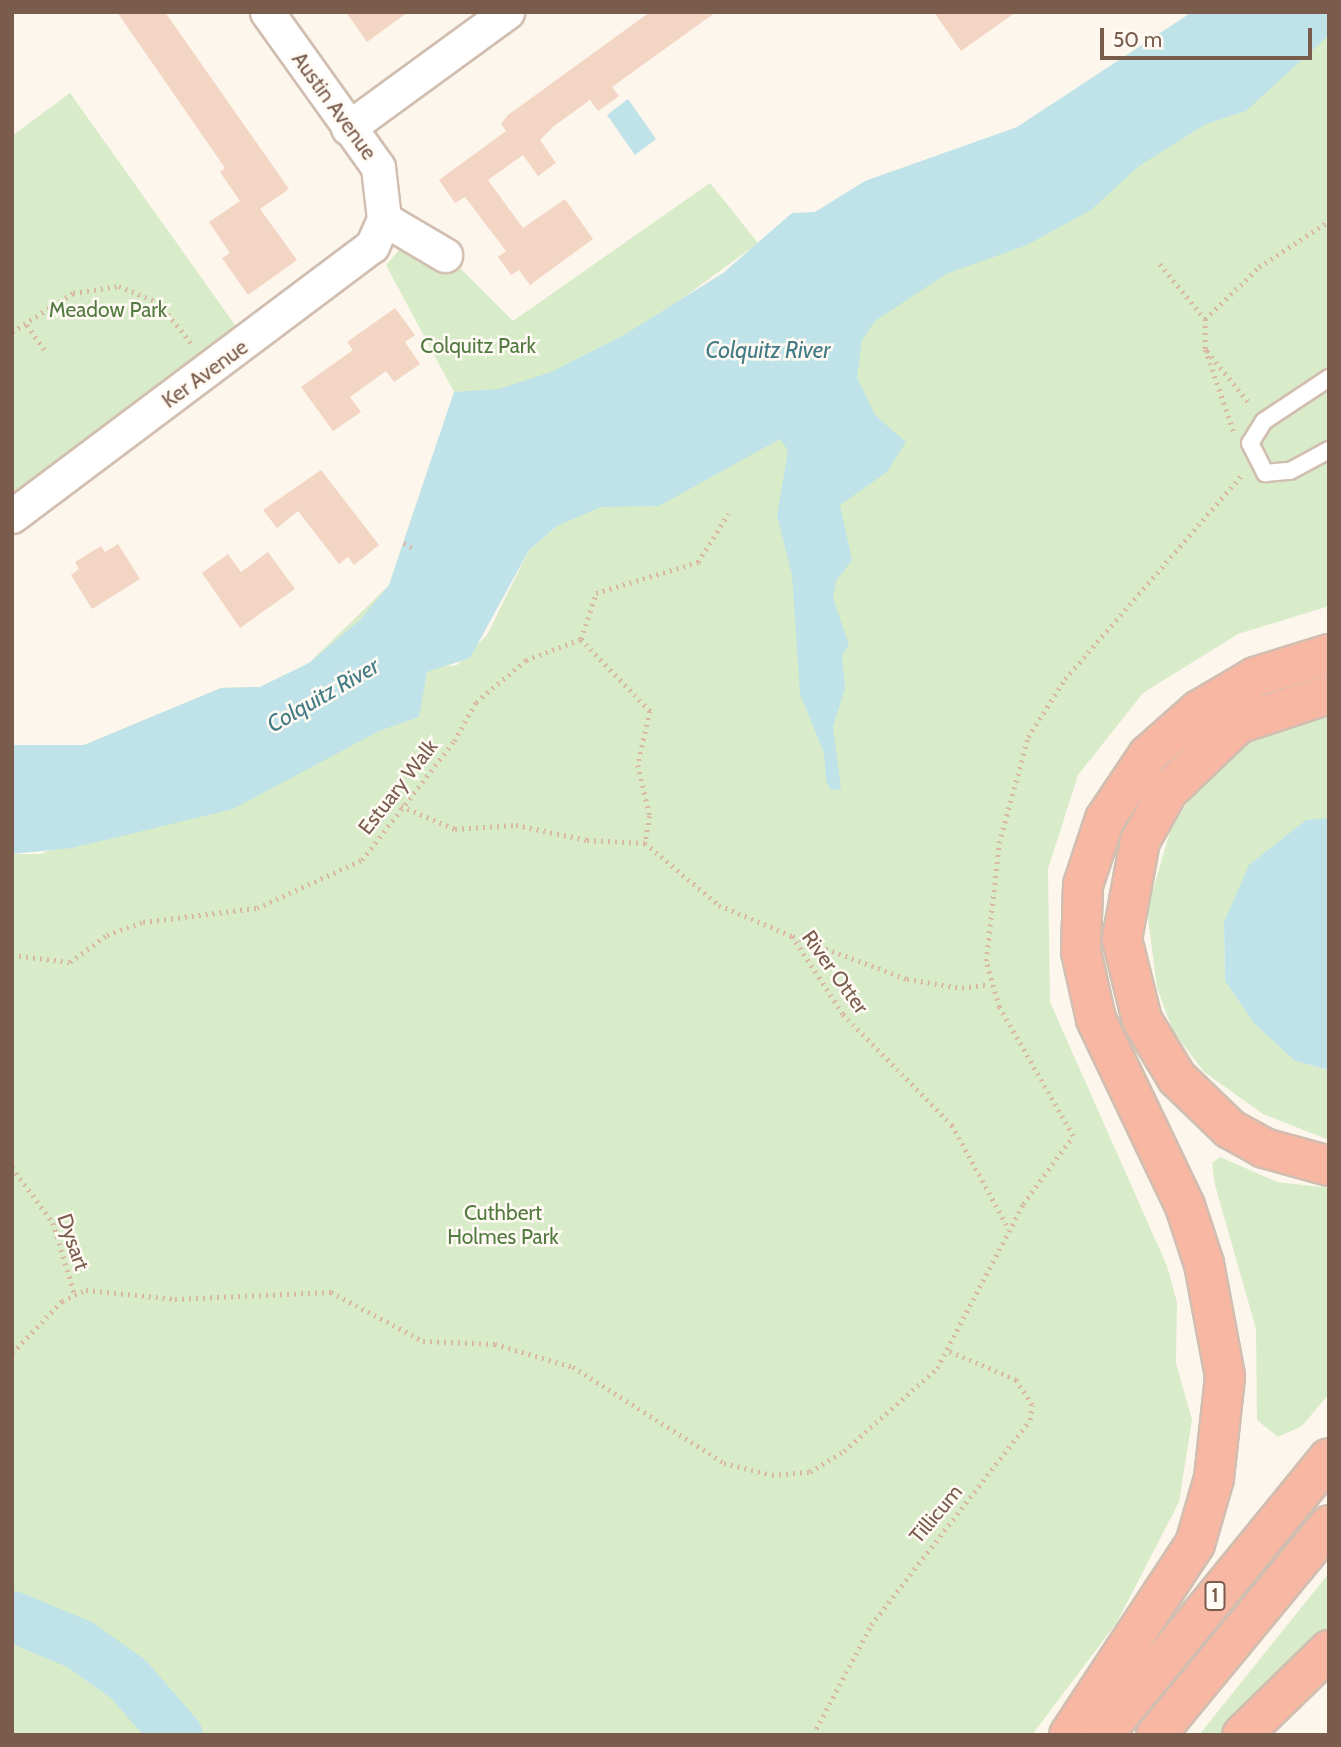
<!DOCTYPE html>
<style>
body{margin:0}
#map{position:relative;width:1341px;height:1747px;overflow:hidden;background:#fdf6ec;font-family:Cabin,sans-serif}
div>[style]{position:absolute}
.green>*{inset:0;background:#d8ecc9}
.water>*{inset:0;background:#bfe3e8}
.river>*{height:51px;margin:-25.5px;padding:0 25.5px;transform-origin:25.5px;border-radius:25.5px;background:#bfe3e8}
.building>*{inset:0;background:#f3d5c3}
.path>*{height:4.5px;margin-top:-2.25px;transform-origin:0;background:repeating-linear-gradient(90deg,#d9b8a5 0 2px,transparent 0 7px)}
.roads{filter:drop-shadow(2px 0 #d1beb0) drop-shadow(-2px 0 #d1beb0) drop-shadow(0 2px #d1beb0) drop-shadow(0 -2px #d1beb0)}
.lane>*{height:16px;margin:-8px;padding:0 8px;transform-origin:8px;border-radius:8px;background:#fff}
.street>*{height:33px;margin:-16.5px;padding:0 16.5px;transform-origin:16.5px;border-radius:16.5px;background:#fff}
.highway>*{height:38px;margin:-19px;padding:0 19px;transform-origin:19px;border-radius:19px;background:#f7b7a3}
span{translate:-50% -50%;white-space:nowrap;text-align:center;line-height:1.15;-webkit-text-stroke:5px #fffaf3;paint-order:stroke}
.shield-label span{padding:2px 5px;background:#fffaf3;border:2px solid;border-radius:5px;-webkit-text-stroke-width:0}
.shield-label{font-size:19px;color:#7a5c4d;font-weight:700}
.street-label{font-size:21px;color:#7a5c4d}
.park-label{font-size:21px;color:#537a41}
.water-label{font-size:23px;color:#437c86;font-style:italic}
.frame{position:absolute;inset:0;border:14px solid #7a5c4d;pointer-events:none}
.scale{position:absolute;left:1100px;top:28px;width:212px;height:32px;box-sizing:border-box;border:4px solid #7a5c4d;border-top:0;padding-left:9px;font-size:21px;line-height:24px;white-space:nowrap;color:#7a5c4d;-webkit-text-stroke:5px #fffaf3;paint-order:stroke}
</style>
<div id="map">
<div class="green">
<div style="clip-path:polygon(1329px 12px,1329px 606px,1238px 634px,1143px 693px,1078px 775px,1048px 869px,1050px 1002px,1167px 1266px,1177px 1302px,1176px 1363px,1192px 1420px,1179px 1502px,1117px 1622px,1032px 1735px,12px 1735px,12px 854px,41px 854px,432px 667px,457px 665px,487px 635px,529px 550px,557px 526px)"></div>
<div style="clip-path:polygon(70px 93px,240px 332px,12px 499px,12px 136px)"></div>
<div style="clip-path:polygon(710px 183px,758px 243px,661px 314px,398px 603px,283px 689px,114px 747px,12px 745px,84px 745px,221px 688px,260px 687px,309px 663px,389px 585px,454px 392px,386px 265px,407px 241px,462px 270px,513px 321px)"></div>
<div style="clip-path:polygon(1329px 708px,1329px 818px,1306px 821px,1250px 865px,1224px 923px,1225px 981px,1295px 1061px,1329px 1070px,1329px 1140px,1263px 1114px,1204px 1072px,1173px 1031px,1157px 988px,1147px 910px,1171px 828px,1193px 794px,1226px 757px,1279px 724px)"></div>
<div style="clip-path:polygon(1220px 1157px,1277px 1182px,1329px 1188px,1329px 1394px,1302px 1426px,1278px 1437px,1257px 1420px,1256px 1329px,1215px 1185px,1212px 1163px)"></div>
<div style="clip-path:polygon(1329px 1573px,1329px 1633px,1221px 1735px,1199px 1735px)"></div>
</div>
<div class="water">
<div style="clip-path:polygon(1192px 12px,1329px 12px,1329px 35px,1246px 111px,1206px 124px,1139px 166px,1091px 210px,1027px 245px,946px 274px,875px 321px,862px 340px,857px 377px,875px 415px,906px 442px,887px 472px,840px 505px,852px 560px,836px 581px,833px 598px,849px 645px,842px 655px,845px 688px,833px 727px,841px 789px,831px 790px,826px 781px,824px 753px,800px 694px,792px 575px,777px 515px,788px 451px,780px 439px,659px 506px,601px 507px,557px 526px,529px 550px,470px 658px,427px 672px,419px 717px,379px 731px,233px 809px,72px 848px,12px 854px,12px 745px,84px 745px,221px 688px,260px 687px,309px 663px,361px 619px,389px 585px,454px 392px,499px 389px,551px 372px,624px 335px,723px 273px,792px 213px,815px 212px,865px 181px,1017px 127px)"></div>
<div style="clip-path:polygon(628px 99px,656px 139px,635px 155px,607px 115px)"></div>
<div style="clip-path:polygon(1329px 818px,1329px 1070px,1295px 1061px,1254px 1023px,1225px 981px,1224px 922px,1249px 865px,1306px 820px)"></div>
</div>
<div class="river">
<div style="left:12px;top:1616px;width:73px;rotate:22.7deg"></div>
<div style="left:79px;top:1644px;width:60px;rotate:35.5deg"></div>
<div style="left:128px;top:1679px;width:74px;rotate:48.8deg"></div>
</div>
<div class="building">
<div style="clip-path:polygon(117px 12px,165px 12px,289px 189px,260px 209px,297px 260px,248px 295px,222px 258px,230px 253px,209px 222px,240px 201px,220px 172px,225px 168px)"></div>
<div style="clip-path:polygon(346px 12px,408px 12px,367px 42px)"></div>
<div style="clip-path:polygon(650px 12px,716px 12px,612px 87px,619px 96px,598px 111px,590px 100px,554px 126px,540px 140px,556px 163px,538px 176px,523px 155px,488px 180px,523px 228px,565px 199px,593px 239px,530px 285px,519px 270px,511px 275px,498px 257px,506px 251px,465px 197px,455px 203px,439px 180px,506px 131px,501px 124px,508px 115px)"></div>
<div style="clip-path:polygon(934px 12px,1016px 12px,961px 51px)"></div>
<div style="clip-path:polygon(395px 308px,415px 335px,405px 342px,420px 364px,394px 382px,386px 371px,350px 397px,361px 412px,333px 431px,301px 387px,353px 350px,347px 342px)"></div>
<div style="clip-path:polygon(321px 470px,379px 545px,354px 565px,348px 557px,339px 564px,298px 511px,277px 528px,263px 510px)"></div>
<div style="clip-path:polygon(118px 544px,140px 579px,92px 609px,71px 575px,79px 569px,75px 562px,101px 546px,105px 552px)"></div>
<div style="clip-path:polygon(268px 552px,295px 589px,240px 628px,202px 573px,228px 554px,241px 572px)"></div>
</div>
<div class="path">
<div style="left:1160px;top:264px;width:71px;rotate:50.7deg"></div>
<div style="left:27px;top:325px;width:35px;rotate:55deg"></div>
<div style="left:12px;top:332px;width:72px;rotate:-32.6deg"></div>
<div style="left:73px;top:293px;width:47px;rotate:-8.7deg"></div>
<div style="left:119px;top:286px;width:43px;rotate:23deg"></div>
<div style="left:159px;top:303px;width:53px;rotate:51.2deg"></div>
<div style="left:1207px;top:351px;width:68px;rotate:50.9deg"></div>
<div style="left:1233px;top:431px;width:87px;rotate:-108.9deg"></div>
<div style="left:1205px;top:349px;width:30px;rotate:-90deg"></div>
<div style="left:1205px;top:319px;width:75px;rotate:-43.9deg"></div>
<div style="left:1259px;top:267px;width:84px;rotate:-33.3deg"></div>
<div style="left:404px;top:543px;width:9px;rotate:32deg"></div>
<div style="left:581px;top:639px;width:100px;rotate:46.2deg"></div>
<div style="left:650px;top:711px;width:55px;rotate:102.5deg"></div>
<div style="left:638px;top:765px;width:52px;rotate:76.8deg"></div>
<div style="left:650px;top:816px;width:27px;rotate:100deg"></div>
<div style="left:401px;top:806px;width:59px;rotate:23.1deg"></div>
<div style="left:455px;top:829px;width:61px;rotate:-3.8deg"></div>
<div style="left:516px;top:825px;width:73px;rotate:11.9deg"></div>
<div style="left:587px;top:840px;width:58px;rotate:3deg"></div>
<div style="left:645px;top:843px;width:97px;rotate:40deg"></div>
<div style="left:719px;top:905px;width:79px;rotate:23deg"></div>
<div style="left:792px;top:936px;width:93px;rotate:56.8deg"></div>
<div style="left:843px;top:1014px;width:156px;rotate:45.5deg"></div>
<div style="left:952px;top:1125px;width:119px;rotate:61.3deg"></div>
<div style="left:793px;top:936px;width:122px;rotate:20.7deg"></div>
<div style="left:907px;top:979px;width:56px;rotate:9.3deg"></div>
<div style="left:962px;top:988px;width:27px;rotate:-8deg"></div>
<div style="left:12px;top:955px;width:58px;rotate:6.9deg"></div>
<div style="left:70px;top:962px;width:46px;rotate:-36.1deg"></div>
<div style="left:107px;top:935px;width:38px;rotate:-20deg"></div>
<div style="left:143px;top:922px;width:115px;rotate:-7deg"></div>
<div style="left:257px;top:908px;width:115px;rotate:-24.6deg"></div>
<div style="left:362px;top:860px;width:150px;rotate:-52.3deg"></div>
<div style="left:454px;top:741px;width:45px;rotate:-60.6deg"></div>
<div style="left:476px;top:702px;width:65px;rotate:-40deg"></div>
<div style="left:526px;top:660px;width:59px;rotate:-20.9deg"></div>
<div style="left:581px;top:639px;width:48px;rotate:-71.9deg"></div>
<div style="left:596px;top:593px;width:107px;rotate:-16.9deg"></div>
<div style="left:698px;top:562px;width:57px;rotate:-58deg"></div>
<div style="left:12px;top:1167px;width:69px;rotate:53.8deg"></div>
<div style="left:53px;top:1223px;width:75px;rotate:73deg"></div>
<div style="left:12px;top:1353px;width:72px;rotate:-46.1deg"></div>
<div style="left:62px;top:1301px;width:26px;rotate:-25deg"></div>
<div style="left:86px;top:1290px;width:89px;rotate:5.8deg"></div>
<div style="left:175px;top:1299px;width:156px;rotate:-2.6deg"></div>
<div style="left:331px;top:1292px;width:104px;rotate:28deg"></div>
<div style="left:423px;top:1341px;width:72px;rotate:2.4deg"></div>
<div style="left:495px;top:1344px;width:81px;rotate:16.4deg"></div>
<div style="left:573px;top:1367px;width:179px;rotate:32.4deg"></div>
<div style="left:724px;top:1463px;width:49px;rotate:14deg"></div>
<div style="left:772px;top:1475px;width:38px;rotate:-5deg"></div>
<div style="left:810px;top:1472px;width:40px;rotate:-32deg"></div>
<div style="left:844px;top:1451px;width:125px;rotate:-41.7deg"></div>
<div style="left:937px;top:1368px;width:185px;rotate:-62.3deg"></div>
<div style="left:1023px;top:1204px;width:84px;rotate:-53.7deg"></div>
<div style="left:1073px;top:1136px;width:149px;rotate:-119.8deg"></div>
<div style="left:999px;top:1007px;width:48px;rotate:-105.8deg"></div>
<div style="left:986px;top:961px;width:119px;rotate:-83.7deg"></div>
<div style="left:999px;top:843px;width:110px;rotate:-74.7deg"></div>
<div style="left:1028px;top:737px;width:69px;rotate:-57.5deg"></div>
<div style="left:1065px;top:679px;width:270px;rotate:-49.1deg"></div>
<div style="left:813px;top:1735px;width:124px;rotate:-62.2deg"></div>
<div style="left:871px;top:1625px;width:259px;rotate:-52.2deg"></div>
<div style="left:1030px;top:1420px;width:15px;rotate:-82deg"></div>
<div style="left:1032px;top:1405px;width:30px;rotate:-123deg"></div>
<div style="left:1016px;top:1380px;width:74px;rotate:-156.9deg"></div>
</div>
<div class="roads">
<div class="lane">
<div style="left:1329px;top:378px;width:78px;rotate:146.5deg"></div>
<div style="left:1264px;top:421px;width:26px;rotate:122deg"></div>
<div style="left:1250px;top:443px;width:34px;rotate:63deg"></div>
<div style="left:1265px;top:473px;width:25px;rotate:-5deg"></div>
<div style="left:1290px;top:471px;width:44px;rotate:-28.3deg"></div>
</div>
<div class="street">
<div style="left:348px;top:128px;width:197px;rotate:-36.1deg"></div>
<div style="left:384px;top:219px;width:71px;rotate:30.5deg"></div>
<div style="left:12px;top:516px;width:450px;rotate:-36.9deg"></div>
<div style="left:372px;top:246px;width:30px;rotate:-66deg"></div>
<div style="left:384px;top:219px;width:52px;rotate:-96.6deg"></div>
<div style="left:378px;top:167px;width:191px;rotate:-125.6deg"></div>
</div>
<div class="highway">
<div style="left:1329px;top:694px;width:96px;rotate:161.8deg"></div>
<div style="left:1238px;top:724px;width:97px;rotate:136.3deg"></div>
<div style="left:1168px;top:791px;width:57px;rotate:119.2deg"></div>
<div style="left:1140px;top:841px;width:100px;rotate:100.4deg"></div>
<div style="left:1122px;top:939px;width:83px;rotate:76.1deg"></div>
<div style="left:1142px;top:1020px;width:68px;rotate:58.9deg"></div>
<div style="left:1177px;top:1078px;width:74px;rotate:43.9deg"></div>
<div style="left:1230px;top:1129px;width:39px;rotate:29deg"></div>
<div style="left:1264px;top:1148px;width:67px;rotate:15.5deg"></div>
<div style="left:1069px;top:1735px;width:229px;rotate:-56.6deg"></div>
<div style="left:1195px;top:1544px;width:69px;rotate:-73.9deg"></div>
<div style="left:1214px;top:1478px;width:103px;rotate:-83.8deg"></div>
<div style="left:1225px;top:1376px;width:114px;rotate:-100.6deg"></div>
<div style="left:1204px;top:1264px;width:61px;rotate:-108.1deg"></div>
<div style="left:1185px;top:1206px;width:207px;rotate:-115.5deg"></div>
<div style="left:1096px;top:1019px;width:69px;rotate:-102.6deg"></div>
<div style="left:1081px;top:952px;width:67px;rotate:-88.3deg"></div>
<div style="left:1083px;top:885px;width:70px;rotate:-71.6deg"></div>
<div style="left:1105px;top:819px;width:77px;rotate:-56.1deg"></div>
<div style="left:1148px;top:755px;width:68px;rotate:-41.4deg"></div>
<div style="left:1199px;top:710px;width:65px;rotate:-30.5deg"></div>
<div style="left:1255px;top:677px;width:77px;rotate:-17.3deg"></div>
<div style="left:1103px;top:1735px;width:357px;rotate:-50.8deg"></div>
<div style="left:1156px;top:1735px;width:272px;rotate:-50.5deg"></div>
<div style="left:1242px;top:1735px;width:122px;rotate:-44.3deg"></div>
</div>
</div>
<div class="shield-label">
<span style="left:1215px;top:1596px">1</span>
</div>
<div class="street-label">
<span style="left:334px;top:106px;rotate:54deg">Austin Avenue</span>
<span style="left:205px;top:374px;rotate:-36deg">Ker Avenue</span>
<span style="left:398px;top:787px;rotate:-52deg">Estuary Walk</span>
<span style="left:835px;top:972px;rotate:54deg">River Otter</span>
<span style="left:73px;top:1242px;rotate:71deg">Dysart</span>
<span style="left:936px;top:1514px;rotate:-50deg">Tillicum</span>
</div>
<div class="park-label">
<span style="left:108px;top:310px">Meadow Park</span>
<span style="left:478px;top:346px">Colquitz Park</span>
<span style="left:503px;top:1225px">Cuthbert<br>Holmes Park</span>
</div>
<div class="water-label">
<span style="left:768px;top:350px">Colquitz River</span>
<span style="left:323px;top:695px;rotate:-30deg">Colquitz River</span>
</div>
<div class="frame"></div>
<div class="scale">50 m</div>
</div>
